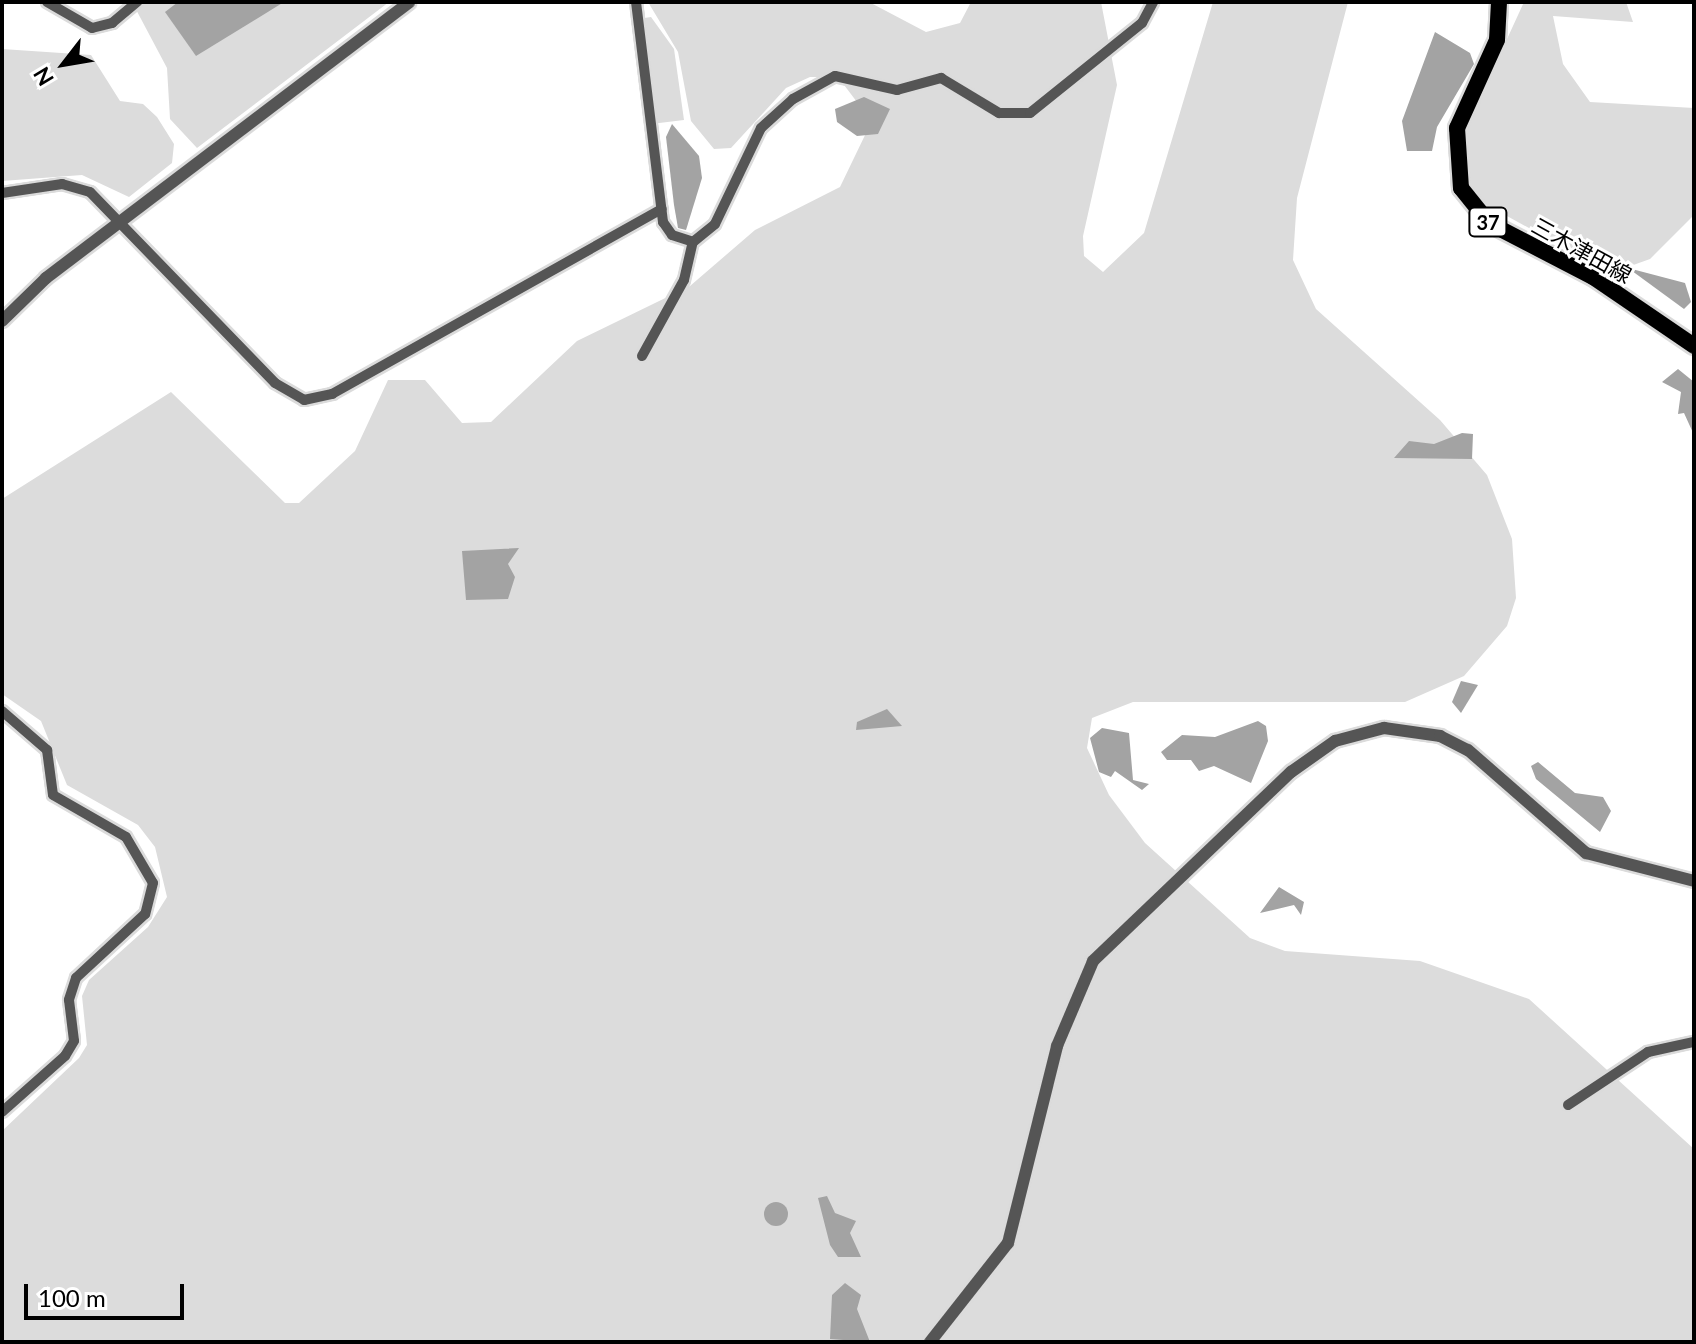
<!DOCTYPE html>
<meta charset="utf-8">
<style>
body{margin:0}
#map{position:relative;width:1696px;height:1344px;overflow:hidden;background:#fff;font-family:Lato,"Noto Sans JP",sans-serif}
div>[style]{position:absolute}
.green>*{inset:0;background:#dcdcdc}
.water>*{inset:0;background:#a3a3a3}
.round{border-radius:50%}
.roads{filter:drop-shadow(2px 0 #dbdbdb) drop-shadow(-2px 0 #dbdbdb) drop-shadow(0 2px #dbdbdb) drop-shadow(0 -2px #dbdbdb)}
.minor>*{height:10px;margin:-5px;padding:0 5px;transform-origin:5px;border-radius:5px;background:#555}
.tertiary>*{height:12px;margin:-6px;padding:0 6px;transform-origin:6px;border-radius:6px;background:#555}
.primary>*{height:16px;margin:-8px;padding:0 8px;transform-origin:8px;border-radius:8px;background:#000}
span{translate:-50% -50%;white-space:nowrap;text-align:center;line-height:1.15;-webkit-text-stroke:6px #fff;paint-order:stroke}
.shield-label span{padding:2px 6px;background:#fff;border:2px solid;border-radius:6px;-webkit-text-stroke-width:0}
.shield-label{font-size:20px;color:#000;font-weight:700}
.street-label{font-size:22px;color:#000}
.frame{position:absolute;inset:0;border:4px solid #000;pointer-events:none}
.north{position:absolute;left:24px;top:24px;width:80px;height:80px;-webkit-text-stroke:6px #fff;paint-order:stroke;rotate:239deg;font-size:22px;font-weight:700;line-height:32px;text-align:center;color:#000}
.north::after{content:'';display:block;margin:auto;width:28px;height:36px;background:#000;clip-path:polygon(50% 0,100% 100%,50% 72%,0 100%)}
.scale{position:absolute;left:24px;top:1284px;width:160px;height:36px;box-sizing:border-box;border:4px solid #000;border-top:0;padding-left:10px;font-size:24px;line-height:28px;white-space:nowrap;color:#000;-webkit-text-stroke:6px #fff;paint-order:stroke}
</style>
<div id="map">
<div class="green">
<div style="clip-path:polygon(132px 2px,389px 2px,197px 148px,170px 119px,167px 68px)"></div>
<div style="clip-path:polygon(648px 2px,869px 2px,926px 32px,960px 23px,971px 2px,1101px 2px,1117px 85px,1083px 236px,1084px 256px,1103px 272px,1144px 233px,1213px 2px,1348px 2px,1297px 198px,1293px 260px,1316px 309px,1440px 420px,1487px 475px,1512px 539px,1516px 598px,1507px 626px,1464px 676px,1405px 702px,1133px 702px,1092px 718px,1087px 748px,1109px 795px,1145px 843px,1250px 938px,1285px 951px,1420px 961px,1529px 999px,1694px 1149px,1694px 1342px,2px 1342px,2px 1131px,79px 1058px,87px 1045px,82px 996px,89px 980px,148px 927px,167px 897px,155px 847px,138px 825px,67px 785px,41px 721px,2px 694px,2px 499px,171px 392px,285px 503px,299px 503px,355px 451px,388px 380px,425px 380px,462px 423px,491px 422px,577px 341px,690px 286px,755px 230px,840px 187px,867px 131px,863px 110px,838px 77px,810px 77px,786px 88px,731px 148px,714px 149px,691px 121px,678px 52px)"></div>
<div style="clip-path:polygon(1524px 2px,1626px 2px,1633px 22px,1553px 16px,1563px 64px,1590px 102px,1694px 108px,1694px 215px,1650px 259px,1611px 273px,1487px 205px,1470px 183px,1462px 137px)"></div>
<div style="clip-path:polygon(651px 17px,674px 49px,684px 120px,651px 124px,638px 19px)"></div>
<div style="clip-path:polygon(2px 49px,91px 55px,120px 101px,143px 104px,157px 117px,174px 144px,172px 163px,129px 197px,82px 175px,2px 181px)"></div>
</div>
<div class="water">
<div style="clip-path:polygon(178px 2px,284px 2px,196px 56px,165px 12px)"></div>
<div style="clip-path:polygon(1435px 32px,1470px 53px,1474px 64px,1437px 127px,1432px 151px,1407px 151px,1402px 121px)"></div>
<div style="clip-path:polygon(864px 97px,890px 109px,878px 134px,857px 136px,837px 122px,835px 109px)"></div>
<div style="clip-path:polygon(672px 124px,699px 156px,702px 178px,686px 230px,678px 228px,674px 205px,666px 137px)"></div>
<div style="clip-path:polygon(1628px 268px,1685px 283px,1691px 302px,1684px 309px)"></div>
<div style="clip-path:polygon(1678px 369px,1694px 382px,1694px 435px,1684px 413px,1678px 414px,1681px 392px,1662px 382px)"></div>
<div style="clip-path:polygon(1462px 433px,1473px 434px,1472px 459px,1394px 458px,1409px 441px,1434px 444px)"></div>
<div style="clip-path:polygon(519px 548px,508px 564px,515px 577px,508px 599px,466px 600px,462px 551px)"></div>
<div style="clip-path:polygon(1461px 681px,1478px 685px,1461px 713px,1452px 702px)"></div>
<div style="clip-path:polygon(887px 709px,902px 726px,856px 730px,857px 722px)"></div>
<div style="clip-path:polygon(1258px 721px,1266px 726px,1268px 741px,1251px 783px,1214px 766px,1199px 771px,1191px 760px,1167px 760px,1161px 752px,1182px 735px,1215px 737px)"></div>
<div style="clip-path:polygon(1102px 728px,1129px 733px,1133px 780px,1149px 784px,1142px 790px,1115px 771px,1111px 777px,1099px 772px,1090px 738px)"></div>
<div style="clip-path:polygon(1538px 762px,1575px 793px,1603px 797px,1611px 811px,1600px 832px,1536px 779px,1531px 766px)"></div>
<div style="clip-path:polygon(1279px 887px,1304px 902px,1301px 915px,1294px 905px,1260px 913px)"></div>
<div style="clip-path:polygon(827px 1196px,835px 1213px,856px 1221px,850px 1233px,861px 1257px,838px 1257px,830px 1245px,818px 1198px)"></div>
<div class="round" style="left:764px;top:1202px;width:24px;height:24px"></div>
<div style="clip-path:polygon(845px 1283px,861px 1295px,857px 1309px,870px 1342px,830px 1339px,832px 1295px)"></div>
</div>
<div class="roads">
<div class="minor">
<div style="left:47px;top:2px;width:52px;rotate:30deg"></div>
<div style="left:92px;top:28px;width:21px;rotate:-14deg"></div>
<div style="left:112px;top:23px;width:33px;rotate:-40deg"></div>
<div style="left:636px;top:2px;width:222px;rotate:83deg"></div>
<div style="left:663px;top:222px;width:16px;rotate:55deg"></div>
<div style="left:672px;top:235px;width:22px;rotate:18deg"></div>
<div style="left:2px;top:193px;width:61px;rotate:-8.5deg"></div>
<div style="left:62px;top:184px;width:29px;rotate:16deg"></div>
<div style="left:90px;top:192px;width:266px;rotate:45.9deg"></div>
<div style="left:275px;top:383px;width:34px;rotate:30deg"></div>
<div style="left:304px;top:400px;width:29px;rotate:-12deg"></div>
<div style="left:332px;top:394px;width:378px;rotate:-29.3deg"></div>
<div style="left:642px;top:356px;width:87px;rotate:-61.1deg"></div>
<div style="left:684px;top:280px;width:39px;rotate:-77deg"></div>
<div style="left:693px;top:242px;width:28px;rotate:-39deg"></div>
<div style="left:715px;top:224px;width:106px;rotate:-64.4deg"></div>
<div style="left:761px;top:128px;width:43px;rotate:-42.2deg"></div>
<div style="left:793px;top:99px;width:48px;rotate:-28.7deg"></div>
<div style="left:835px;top:76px;width:64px;rotate:12.7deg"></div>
<div style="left:897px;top:90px;width:46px;rotate:-15.3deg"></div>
<div style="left:941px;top:78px;width:68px;rotate:31.1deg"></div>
<div style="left:999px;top:113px;width:31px"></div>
<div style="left:1030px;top:113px;width:144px;rotate:-38.8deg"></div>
<div style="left:1142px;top:23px;width:24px;rotate:-62deg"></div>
<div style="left:2px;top:711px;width:60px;rotate:40.9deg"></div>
<div style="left:47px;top:750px;width:45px;rotate:82.4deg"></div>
<div style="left:53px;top:795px;width:84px;rotate:29.9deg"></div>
<div style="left:126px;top:837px;width:53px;rotate:59.6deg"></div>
<div style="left:153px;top:883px;width:32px;rotate:104deg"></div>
<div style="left:145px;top:914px;width:94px;rotate:137.2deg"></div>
<div style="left:76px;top:978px;width:23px;rotate:108deg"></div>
<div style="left:69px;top:1000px;width:41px;rotate:83deg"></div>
<div style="left:74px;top:1041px;width:17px;rotate:121deg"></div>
<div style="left:65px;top:1056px;width:84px;rotate:138.4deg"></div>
<div style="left:1568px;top:1105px;width:96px;rotate:-33.5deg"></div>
<div style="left:1648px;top:1052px;width:47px;rotate:-12.3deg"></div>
</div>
<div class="tertiary">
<div style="left:2px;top:321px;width:62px;rotate:-44.3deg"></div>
<div style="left:46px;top:278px;width:456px;rotate:-37.2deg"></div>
<div style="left:930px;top:1342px;width:126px;rotate:-51.8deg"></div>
<div style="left:1008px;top:1243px;width:203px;rotate:-76deg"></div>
<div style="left:1057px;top:1046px;width:92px;rotate:-67deg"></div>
<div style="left:1093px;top:961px;width:274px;rotate:-43.7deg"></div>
<div style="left:1291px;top:772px;width:54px;rotate:-35.2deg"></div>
<div style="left:1335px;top:741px;width:51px;rotate:-14.9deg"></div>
<div style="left:1384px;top:728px;width:57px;rotate:8.1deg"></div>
<div style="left:1440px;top:736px;width:31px;rotate:27deg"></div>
<div style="left:1468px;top:750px;width:157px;rotate:41.1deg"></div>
<div style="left:1586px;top:853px;width:112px;rotate:14.5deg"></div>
</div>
<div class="primary">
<div style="left:1499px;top:2px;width:38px;rotate:93deg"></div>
<div style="left:1497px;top:40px;width:97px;rotate:114.4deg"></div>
<div style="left:1457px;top:128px;width:60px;rotate:86.2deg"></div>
<div style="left:1461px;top:188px;width:45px;rotate:51.3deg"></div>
<div style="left:1489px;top:223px;width:117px;rotate:27.4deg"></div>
<div style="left:1593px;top:277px;width:122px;rotate:34.3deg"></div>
</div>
</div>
<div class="shield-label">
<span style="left:1488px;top:222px">37</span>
</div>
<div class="street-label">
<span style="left:1582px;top:250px;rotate:29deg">三木津田線</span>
</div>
<div class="frame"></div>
<div class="north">N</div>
<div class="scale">100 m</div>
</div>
